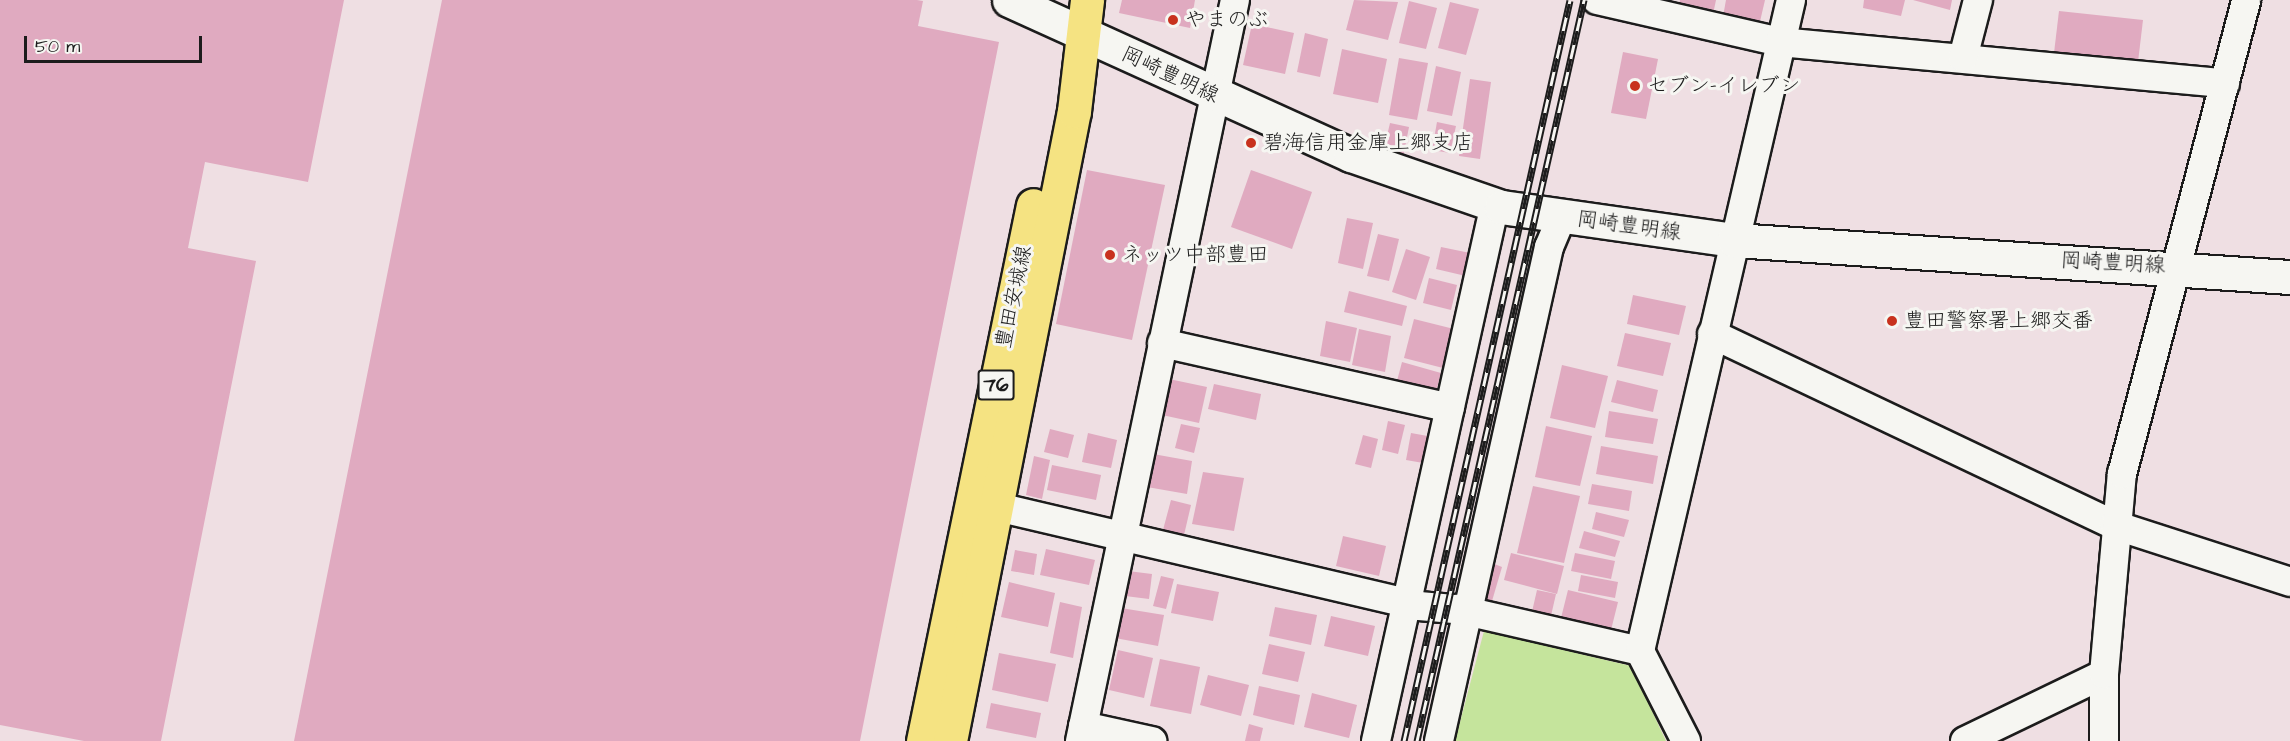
<!DOCTYPE html>
<meta charset="utf-8">
<style>
body{margin:0}
#map{position:relative;width:2290px;height:741px;overflow:hidden;background:#efdfe3;font-family:"Architects Daughter","Klee One",sans-serif}
div>[style]{position:absolute}
.green>*{inset:0;background:#c5e49c}
.building>*{inset:0;background:#e0aac0}
.roads{filter:drop-shadow(2px 0 #1c1c1c) drop-shadow(-2px 0 #1c1c1c) drop-shadow(0 2px #1c1c1c) drop-shadow(0 -2px #1c1c1c)}
.street>*{height:28px;margin:-14px;padding:0 14px;transform-origin:14px;border-radius:14px;background:#f6f6f2}
.secondary>*{height:33px;margin:-16.5px;padding:0 16.5px;transform-origin:16.5px;border-radius:16.5px;background:#f6f6f2}
.primary>*{height:33px;margin:-16.5px;padding:0 16.5px;transform-origin:16.5px;border-radius:16.5px;background:#f5e382}
.rail>*{height:7px;margin-top:-3.5px;transform-origin:0;background:repeating-linear-gradient(90deg,#f6f6f2 0 14px,#1c1c1c 0 28px);box-sizing:border-box;border-block:2px solid #1c1c1c}
.dots>*{width:16px;height:16px;translate:-50% -50%;box-sizing:border-box;border:3px solid #f6f6f2;border-radius:50%}
span{translate:-50% -50%;white-space:nowrap;text-align:center;line-height:1.15;-webkit-text-stroke:6px #f6f6f2;paint-order:stroke}
.shield-label span{padding:2px 4px;background:#f6f6f2;border:2px solid;border-radius:4px;-webkit-text-stroke-width:0}
.shield-label{font-size:20px;color:#1c1c1c;font-weight:700}
.poi-label{font-size:21px;color:#1c1c1c}
.left{translate:0 -50%;text-align:left}
.street-label{font-size:21px;color:#1c1c1c}
.scale{position:absolute;left:24px;top:36px;width:178px;height:27px;box-sizing:border-box;border:3px solid #1c1c1c;border-top:0;padding-left:8px;font-size:18px;line-height:21px;white-space:nowrap;color:#1c1c1c;-webkit-text-stroke:4px #f6f6f2;paint-order:stroke}
</style>
<div id="map">
<div class="green">
<div style="clip-path:polygon(1484px 631px,1631px 666px,1666px 741px,1455px 741px)"></div>
</div>
<div class="building">
<div style="clip-path:polygon(0 0,344px 0,308px 182px,205px 162px,188px 248px,256px 261px,161px 741px,84px 741px,0 725px)"></div>
<div style="clip-path:polygon(442px 0,917px 0,923px 1px,918px 26px,999px 42px,860px 741px,294px 741px)"></div>
<div style="clip-path:polygon(1122px 0,1195px 0,1190px 28px,1119px 13px)"></div>
<div style="clip-path:polygon(1354px 0,1398px 2px,1388px 40px,1346px 30px)"></div>
<div style="clip-path:polygon(1680px 0,1716px 0,1712px 19px,1677px 13px)"></div>
<div style="clip-path:polygon(1726px 0,1765px 0,1758px 30px,1722px 22px)"></div>
<div style="clip-path:polygon(1864px 0,1905px 0,1901px 16px,1863px 8px)"></div>
<div style="clip-path:polygon(1913px 0,1952px 0,1950px 10px)"></div>
<div style="clip-path:polygon(1409px 1px,1437px 8px,1426px 49px,1399px 43px)"></div>
<div style="clip-path:polygon(1450px 2px,1479px 9px,1466px 55px,1438px 48px)"></div>
<div style="clip-path:polygon(2059px 11px,2143px 20px,2138px 62px,2054px 53px)"></div>
<div style="clip-path:polygon(1252px 24px,1294px 33px,1285px 74px,1243px 65px)"></div>
<div style="clip-path:polygon(1305px 33px,1328px 39px,1320px 77px,1297px 72px)"></div>
<div style="clip-path:polygon(1342px 49px,1387px 59px,1378px 103px,1333px 94px)"></div>
<div style="clip-path:polygon(1623px 52px,1658px 59px,1646px 119px,1611px 113px)"></div>
<div style="clip-path:polygon(1399px 58px,1428px 63px,1417px 120px,1389px 115px)"></div>
<div style="clip-path:polygon(1436px 66px,1461px 72px,1452px 116px,1427px 111px)"></div>
<div style="clip-path:polygon(1470px 79px,1491px 82px,1480px 159px,1459px 156px)"></div>
<div style="clip-path:polygon(1437px 122px,1456px 126px,1450px 153px,1432px 150px)"></div>
<div style="clip-path:polygon(1390px 123px,1409px 127px,1403px 157px,1383px 153px)"></div>
<div style="clip-path:polygon(1087px 170px,1165px 185px,1132px 340px,1056px 324px)"></div>
<div style="clip-path:polygon(1251px 170px,1312px 192px,1292px 249px,1231px 227px)"></div>
<div style="clip-path:polygon(1347px 218px,1373px 223px,1363px 269px,1338px 263px)"></div>
<div style="clip-path:polygon(1378px 234px,1399px 239px,1389px 281px,1367px 276px)"></div>
<div style="clip-path:polygon(1441px 247px,1475px 254px,1470px 277px,1436px 269px)"></div>
<div style="clip-path:polygon(1406px 249px,1430px 257px,1416px 300px,1392px 292px)"></div>
<div style="clip-path:polygon(1429px 278px,1457px 285px,1451px 310px,1423px 303px)"></div>
<div style="clip-path:polygon(1349px 291px,1407px 306px,1402px 326px,1344px 312px)"></div>
<div style="clip-path:polygon(1633px 295px,1686px 306px,1679px 335px,1627px 324px)"></div>
<div style="clip-path:polygon(1414px 319px,1454px 329px,1443px 368px,1404px 358px)"></div>
<div style="clip-path:polygon(1326px 321px,1357px 328px,1350px 362px,1320px 356px)"></div>
<div style="clip-path:polygon(1359px 329px,1391px 336px,1385px 372px,1352px 365px)"></div>
<div style="clip-path:polygon(1625px 333px,1671px 343px,1663px 376px,1617px 366px)"></div>
<div style="clip-path:polygon(1402px 362px,1441px 373px,1436px 392px,1397px 381px)"></div>
<div style="clip-path:polygon(1562px 365px,1608px 376px,1595px 428px,1550px 418px)"></div>
<div style="clip-path:polygon(1169px 379px,1207px 387px,1199px 423px,1162px 415px)"></div>
<div style="clip-path:polygon(1617px 380px,1658px 390px,1653px 412px,1611px 402px)"></div>
<div style="clip-path:polygon(1214px 384px,1261px 394px,1256px 420px,1208px 409px)"></div>
<div style="clip-path:polygon(1609px 411px,1658px 419px,1653px 444px,1605px 437px)"></div>
<div style="clip-path:polygon(1388px 421px,1405px 425px,1398px 454px,1382px 450px)"></div>
<div style="clip-path:polygon(1181px 424px,1200px 428px,1194px 453px,1175px 448px)"></div>
<div style="clip-path:polygon(1546px 426px,1592px 436px,1580px 486px,1535px 477px)"></div>
<div style="clip-path:polygon(1050px 429px,1074px 435px,1068px 458px,1044px 452px)"></div>
<div style="clip-path:polygon(1088px 433px,1117px 440px,1111px 468px,1082px 462px)"></div>
<div style="clip-path:polygon(1411px 433px,1433px 437px,1429px 464px,1406px 460px)"></div>
<div style="clip-path:polygon(1363px 435px,1378px 439px,1371px 468px,1355px 464px)"></div>
<div style="clip-path:polygon(1601px 446px,1658px 456px,1653px 484px,1596px 474px)"></div>
<div style="clip-path:polygon(1153px 454px,1192px 461px,1187px 494px,1147px 487px)"></div>
<div style="clip-path:polygon(1034px 456px,1050px 460px,1042px 499px,1026px 495px)"></div>
<div style="clip-path:polygon(1052px 465px,1101px 475px,1096px 500px,1047px 490px)"></div>
<div style="clip-path:polygon(1203px 472px,1244px 478px,1234px 531px,1192px 524px)"></div>
<div style="clip-path:polygon(1592px 484px,1632px 491px,1629px 511px,1588px 504px)"></div>
<div style="clip-path:polygon(1533px 486px,1580px 496px,1564px 563px,1517px 553px)"></div>
<div style="clip-path:polygon(1171px 500px,1191px 505px,1184px 535px,1163px 530px)"></div>
<div style="clip-path:polygon(1596px 512px,1629px 520px,1624px 537px,1592px 529px)"></div>
<div style="clip-path:polygon(1584px 531px,1620px 541px,1615px 557px,1579px 548px)"></div>
<div style="clip-path:polygon(1343px 536px,1386px 546px,1379px 576px,1336px 566px)"></div>
<div style="clip-path:polygon(1046px 549px,1095px 560px,1089px 585px,1040px 575px)"></div>
<div style="clip-path:polygon(1015px 550px,1037px 554px,1034px 575px,1011px 571px)"></div>
<div style="clip-path:polygon(1511px 553px,1564px 566px,1557px 594px,1504px 580px)"></div>
<div style="clip-path:polygon(1575px 553px,1615px 561px,1611px 579px,1571px 571px)"></div>
<div style="clip-path:polygon(1492px 563px,1502px 567px,1492px 601px,1482px 598px)"></div>
<div style="clip-path:polygon(1128px 571px,1152px 574px,1149px 599px,1125px 596px)"></div>
<div style="clip-path:polygon(1581px 575px,1618px 582px,1615px 598px,1578px 591px)"></div>
<div style="clip-path:polygon(1161px 576px,1174px 579px,1166px 609px,1153px 606px)"></div>
<div style="clip-path:polygon(1009px 582px,1055px 593px,1048px 627px,1001px 617px)"></div>
<div style="clip-path:polygon(1177px 584px,1219px 592px,1213px 621px,1171px 613px)"></div>
<div style="clip-path:polygon(1537px 590px,1556px 594px,1550px 620px,1531px 616px)"></div>
<div style="clip-path:polygon(1568px 590px,1618px 602px,1610px 634px,1560px 622px)"></div>
<div style="clip-path:polygon(1060px 602px,1082px 607px,1073px 658px,1050px 653px)"></div>
<div style="clip-path:polygon(1275px 607px,1317px 615px,1311px 645px,1269px 636px)"></div>
<div style="clip-path:polygon(1121px 608px,1164px 615px,1158px 646px,1115px 638px)"></div>
<div style="clip-path:polygon(1331px 616px,1375px 626px,1368px 656px,1324px 646px)"></div>
<div style="clip-path:polygon(1269px 644px,1305px 652px,1298px 682px,1262px 674px)"></div>
<div style="clip-path:polygon(1118px 650px,1153px 658px,1144px 698px,1109px 690px)"></div>
<div style="clip-path:polygon(999px 653px,1056px 664px,1048px 702px,992px 690px)"></div>
<div style="clip-path:polygon(1160px 659px,1200px 667px,1191px 714px,1150px 706px)"></div>
<div style="clip-path:polygon(1208px 675px,1249px 685px,1241px 716px,1200px 705px)"></div>
<div style="clip-path:polygon(1259px 686px,1300px 695px,1294px 725px,1253px 715px)"></div>
<div style="clip-path:polygon(1312px 693px,1357px 705px,1349px 738px,1304px 727px)"></div>
<div style="clip-path:polygon(991px 703px,1041px 713px,1036px 738px,986px 728px)"></div>
<div style="clip-path:polygon(1249px 724px,1263px 728px,1260px 741px,1245px 741px)"></div>
</div>
<div class="roads">
<div class="street">
<div style="left:1597px;top:0;width:188px;rotate:12.9deg"></div>
<div style="left:1780px;top:42px;width:447px;rotate:5.3deg"></div>
<div style="left:1963px;top:58px;width:60px;rotate:-75.5deg"></div>
<div style="left:1712px;top:334px;width:445px;rotate:25.4deg"></div>
<div style="left:2114px;top:525px;width:185px;rotate:17.9deg"></div>
<div style="left:1162px;top:343px;width:295px;rotate:12.7deg"></div>
<div style="left:976px;top:502px;width:455px;rotate:13.2deg"></div>
<div style="left:1419px;top:606px;width:38px;rotate:5deg"></div>
<div style="left:1457px;top:609px;width:188px;rotate:12.9deg"></div>
<div style="left:1083px;top:726px;width:71px;rotate:12.3deg"></div>
<div style="left:1080px;top:741px;width:757px;rotate:-78.19deg"></div>
<div style="left:1376px;top:741px;width:550px;rotate:-77.51deg"></div>
<div style="left:1439px;top:741px;width:506px;rotate:-77.45deg"></div>
<div style="left:1549px;top:247px;width:33px;rotate:-67deg"></div>
<div style="left:1686px;top:741px;width:101px;rotate:-117.1deg"></div>
<div style="left:1640px;top:651px;width:668px;rotate:-76.94deg"></div>
<div style="left:1965px;top:741px;width:154px;rotate:-25.7deg"></div>
<div style="left:2104px;top:741px;width:67px;rotate:-90deg"></div>
<div style="left:2104px;top:674px;width:201px;rotate:-84.9deg"></div>
<div style="left:2122px;top:474px;width:490px;rotate:-75.3deg"></div>
</div>
<div class="secondary">
<div style="left:1009px;top:0;width:375px;rotate:24.4deg"></div>
<div style="left:1351px;top:155px;width:159px;rotate:19.1deg"></div>
<div style="left:1501px;top:207px;width:235px;rotate:8.1deg"></div>
<div style="left:1734px;top:240px;width:557px;rotate:3.81deg"></div>
</div>
<div class="primary">
<div style="left:923px;top:741px;width:547px;rotate:-78.4deg"></div>
<div style="left:950px;top:741px;width:642px;rotate:-78.87deg"></div>
<div style="left:1074px;top:111px;width:112px;rotate:-83.3deg"></div>
</div>
</div>
<div class="rail">
<div style="left:1404px;top:741px;width:759px;rotate:-77.37deg"></div>
<div style="left:1417px;top:741px;width:760px;rotate:-77.3deg"></div>
</div>
<div class="dots">
<div style="left:1173px;top:20px;background:#c8321e"></div>
<div style="left:1635px;top:86px;background:#c8321e"></div>
<div style="left:1251px;top:143px;background:#c8321e"></div>
<div style="left:1110px;top:255px;background:#c8321e"></div>
<div style="left:1892px;top:321px;background:#c8321e"></div>
</div>
<div class="shield-label">
<span style="left:996px;top:385px">76</span>
</div>
<div class="poi-label">
<span class="left" style="left:1185px;top:20px">やまのぶ</span>
<span class="left" style="left:1647px;top:86px">セブン-イレブン</span>
<span class="left" style="left:1263px;top:143px">碧海信用金庫上郷支店</span>
<span class="left" style="left:1122px;top:255px">ネッツ中部豊田</span>
<span class="left" style="left:1904px;top:321px">豊田警察署上郷交番</span>
</div>
<div class="street-label">
<span style="left:1170px;top:75px;rotate:25deg">岡崎豊明線</span>
<span style="left:1629px;top:226px;rotate:8deg">岡崎豊明線</span>
<span style="left:2113px;top:263px;rotate:3deg">岡崎豊明線</span>
<span style="left:1014px;top:297px;rotate:-78deg">豊田安城線</span>
</div>
<div class="scale">50 m</div>
</div>
